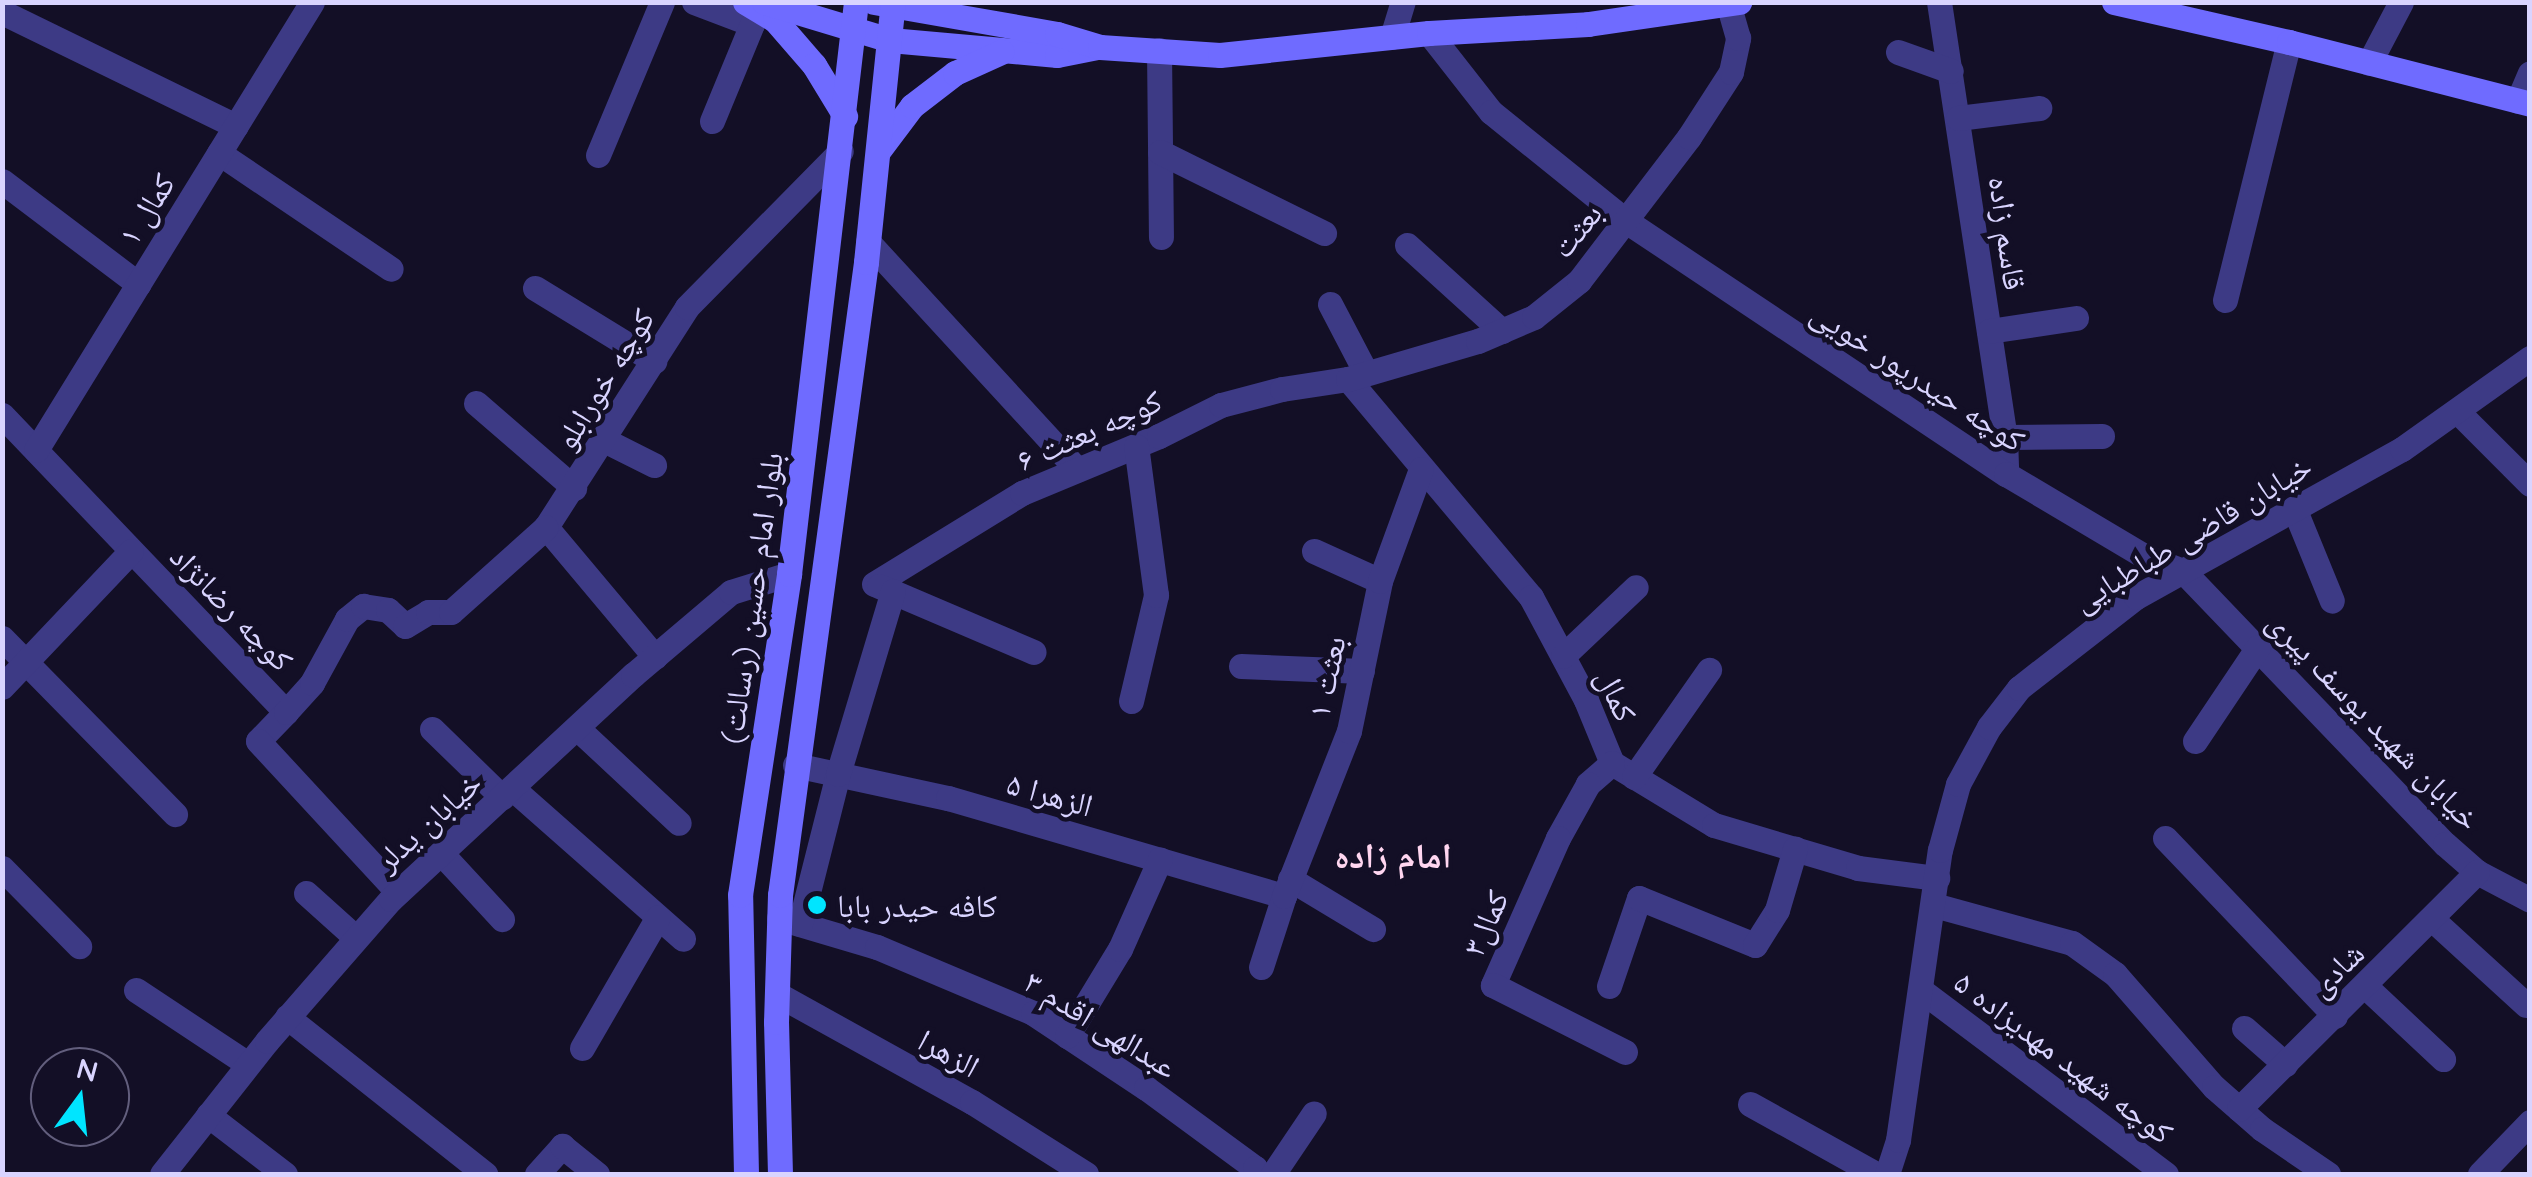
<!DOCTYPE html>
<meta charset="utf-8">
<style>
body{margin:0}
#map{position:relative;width:2532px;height:1177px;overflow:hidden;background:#130f26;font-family:Quicksand,"Noto Naskh Arabic",sans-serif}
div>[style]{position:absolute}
.minor>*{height:25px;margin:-12.5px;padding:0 12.5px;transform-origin:12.5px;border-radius:12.5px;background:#3d3a85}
.tertiary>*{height:25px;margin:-12.5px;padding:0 12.5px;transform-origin:12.5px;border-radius:12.5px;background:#3d3a85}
.secondary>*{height:25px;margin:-12.5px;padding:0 12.5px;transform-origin:12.5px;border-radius:12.5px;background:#6f6bff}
.dots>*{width:28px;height:28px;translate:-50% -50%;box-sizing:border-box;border:5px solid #130f26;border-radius:50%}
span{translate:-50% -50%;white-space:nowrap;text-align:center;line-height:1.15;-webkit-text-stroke:9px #130f26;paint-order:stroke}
.street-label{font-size:32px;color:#d9d4ff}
.poi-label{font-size:32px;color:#d9d4ff}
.left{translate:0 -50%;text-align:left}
.neighbourhood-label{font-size:35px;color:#ffd6f0;font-weight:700}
.frame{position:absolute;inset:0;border:5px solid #d9d4ff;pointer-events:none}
.north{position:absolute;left:30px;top:1047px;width:100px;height:100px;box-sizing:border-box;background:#130f26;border:2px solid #625e7d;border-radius:50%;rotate:15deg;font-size:28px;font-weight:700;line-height:40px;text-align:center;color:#d9d4ff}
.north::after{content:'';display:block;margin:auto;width:35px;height:45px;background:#00e5ff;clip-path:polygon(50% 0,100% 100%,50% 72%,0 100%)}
</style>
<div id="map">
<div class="minor">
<div style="left:694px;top:2px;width:62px;rotate:20.8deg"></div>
<div style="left:752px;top:24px;width:105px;rotate:112.4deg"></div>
<div style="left:1939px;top:2px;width:440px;rotate:81.4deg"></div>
<div style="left:2005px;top:437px;width:37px;rotate:88deg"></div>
<div style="left:2px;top:12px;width:260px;rotate:26deg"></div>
<div style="left:1429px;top:33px;width:100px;rotate:51.9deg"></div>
<div style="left:1491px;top:112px;width:174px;rotate:38.9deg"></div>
<div style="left:1626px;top:221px;width:457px;rotate:33.7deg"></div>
<div style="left:2006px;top:474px;width:161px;rotate:30.7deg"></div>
<div style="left:2144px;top:556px;width:42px;rotate:21deg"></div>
<div style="left:2183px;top:571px;width:378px;rotate:46.2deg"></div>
<div style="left:2445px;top:844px;width:43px;rotate:41.2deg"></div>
<div style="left:2477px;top:872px;width:60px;rotate:27.8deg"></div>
<div style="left:1392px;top:37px;width:37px;rotate:-73deg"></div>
<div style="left:1159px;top:50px;width:187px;rotate:89.4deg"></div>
<div style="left:1898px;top:52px;width:56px;rotate:19.7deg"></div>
<div style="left:2369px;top:63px;width:69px;rotate:-62.3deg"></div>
<div style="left:2518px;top:101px;width:30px;rotate:-67deg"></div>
<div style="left:1958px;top:118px;width:82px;rotate:-7deg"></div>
<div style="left:1160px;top:152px;width:183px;rotate:26.3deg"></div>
<div style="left:219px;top:153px;width:207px;rotate:34deg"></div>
<div style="left:598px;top:155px;width:166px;rotate:-67.3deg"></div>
<div style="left:2px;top:181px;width:171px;rotate:37.1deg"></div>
<div style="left:868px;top:242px;width:309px;rotate:47.4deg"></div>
<div style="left:1407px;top:245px;width:128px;rotate:42.2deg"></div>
<div style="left:535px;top:288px;width:140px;rotate:31.5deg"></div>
<div style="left:2225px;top:300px;width:266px;rotate:-76.1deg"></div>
<div style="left:1330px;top:304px;width:78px;rotate:62.4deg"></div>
<div style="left:1989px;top:331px;width:88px;rotate:-8.5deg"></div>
<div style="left:1348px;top:379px;width:285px;rotate:50deg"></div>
<div style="left:1531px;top:597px;width:117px;rotate:61.9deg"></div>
<div style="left:1586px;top:700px;width:68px;rotate:67.6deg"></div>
<div style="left:1612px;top:763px;width:119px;rotate:31.3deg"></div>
<div style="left:1714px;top:825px;width:150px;rotate:16.6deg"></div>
<div style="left:1858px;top:868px;width:80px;rotate:7.2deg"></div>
<div style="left:476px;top:403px;width:130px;rotate:40.9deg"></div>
<div style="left:2457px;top:411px;width:103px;rotate:45deg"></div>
<div style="left:2px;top:415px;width:411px;rotate:46.3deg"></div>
<div style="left:286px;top:712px;width:40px;rotate:134deg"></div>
<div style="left:258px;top:741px;width:206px;rotate:47.2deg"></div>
<div style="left:2005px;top:437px;width:97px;rotate:-0.6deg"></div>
<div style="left:604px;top:440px;width:56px;rotate:26.6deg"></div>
<div style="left:36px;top:450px;width:526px;rotate:-58.36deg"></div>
<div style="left:2294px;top:508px;width:100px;rotate:67.8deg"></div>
<div style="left:1314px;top:551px;width:72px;rotate:24.4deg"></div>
<div style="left:874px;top:584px;width:174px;rotate:-31.6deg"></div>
<div style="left:1022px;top:493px;width:148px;rotate:-22.6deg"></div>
<div style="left:1159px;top:436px;width:69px;rotate:-26.6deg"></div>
<div style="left:1221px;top:405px;width:63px;rotate:-14.7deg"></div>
<div style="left:1282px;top:389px;width:67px;rotate:-8.6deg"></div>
<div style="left:1348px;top:379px;width:135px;rotate:-16.3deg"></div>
<div style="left:1478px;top:341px;width:61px;rotate:-23.2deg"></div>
<div style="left:1534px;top:317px;width:58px;rotate:-38.7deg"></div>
<div style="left:1579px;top:281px;width:181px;rotate:-52.6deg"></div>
<div style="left:1689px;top:137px;width:77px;rotate:-57.1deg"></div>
<div style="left:1731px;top:72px;width:35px;rotate:-78deg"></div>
<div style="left:1738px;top:38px;width:36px;rotate:-106deg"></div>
<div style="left:879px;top:586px;width:168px;rotate:23.1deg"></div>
<div style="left:2px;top:638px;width:247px;rotate:45.5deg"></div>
<div style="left:1563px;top:656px;width:100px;rotate:-43.4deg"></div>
<div style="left:655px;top:657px;width:170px;rotate:-130deg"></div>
<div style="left:546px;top:527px;width:261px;rotate:-57.3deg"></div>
<div style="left:687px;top:307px;width:219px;rotate:-45.4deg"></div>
<div style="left:1241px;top:666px;width:121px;rotate:2.4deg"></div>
<div style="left:2px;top:687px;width:187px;rotate:-46.5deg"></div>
<div style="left:1131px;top:701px;width:109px;rotate:-76.7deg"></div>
<div style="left:1156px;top:595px;width:150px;rotate:-97.6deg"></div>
<div style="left:286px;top:712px;width:39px;rotate:-48deg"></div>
<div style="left:312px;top:683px;width:73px;rotate:-61.3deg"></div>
<div style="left:347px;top:619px;width:21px;rotate:-39deg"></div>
<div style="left:363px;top:606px;width:25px;rotate:9deg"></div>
<div style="left:388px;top:610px;width:23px;rotate:43deg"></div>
<div style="left:405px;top:626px;width:27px;rotate:-31deg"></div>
<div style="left:428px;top:612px;width:23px"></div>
<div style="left:451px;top:612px;width:127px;rotate:-41.8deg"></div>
<div style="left:577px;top:728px;width:139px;rotate:43deg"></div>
<div style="left:432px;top:729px;width:98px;rotate:44.2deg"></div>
<div style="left:2195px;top:741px;width:113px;rotate:-56.2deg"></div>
<div style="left:1612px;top:763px;width:32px;rotate:139deg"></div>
<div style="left:1588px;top:784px;width:62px;rotate:119.1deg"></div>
<div style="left:1558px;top:838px;width:161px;rotate:113.9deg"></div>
<div style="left:1493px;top:985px;width:148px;rotate:26.9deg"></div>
<div style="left:795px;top:765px;width:157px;rotate:12.2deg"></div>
<div style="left:948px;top:798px;width:350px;rotate:16.3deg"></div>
<div style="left:1634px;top:777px;width:131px;rotate:-55deg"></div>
<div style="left:512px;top:788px;width:228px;rotate:41.4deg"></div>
<div style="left:2165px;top:838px;width:246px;rotate:46.3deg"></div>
<div style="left:441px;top:853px;width:90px;rotate:47.3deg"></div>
<div style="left:2px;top:868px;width:110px;rotate:45.4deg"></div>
<div style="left:1290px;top:879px;width:97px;rotate:31.1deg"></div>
<div style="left:306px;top:893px;width:67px;rotate:42deg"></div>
<div style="left:1934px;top:905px;width:143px;rotate:15.4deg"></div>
<div style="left:2072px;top:943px;width:53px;rotate:35.8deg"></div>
<div style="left:2115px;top:974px;width:150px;rotate:48.8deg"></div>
<div style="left:2214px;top:1087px;width:64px;rotate:41.2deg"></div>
<div style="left:2262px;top:1129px;width:80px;rotate:34.3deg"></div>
<div style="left:779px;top:918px;width:102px;rotate:16.5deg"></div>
<div style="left:877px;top:947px;width:169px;rotate:22.9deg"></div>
<div style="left:1033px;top:1013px;width:136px;rotate:33.6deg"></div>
<div style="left:1146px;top:1088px;width:135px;rotate:36.3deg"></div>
<div style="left:1255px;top:1168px;width:7px;rotate:63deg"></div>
<div style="left:2433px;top:920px;width:126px;rotate:42.4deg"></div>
<div style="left:800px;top:924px;width:155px;rotate:-75.8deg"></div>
<div style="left:838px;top:774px;width:191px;rotate:-73.3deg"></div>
<div style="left:1261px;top:967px;width:75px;rotate:-72.1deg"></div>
<div style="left:1284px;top:896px;width:177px;rotate:-68.5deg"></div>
<div style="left:1349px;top:731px;width:153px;rotate:-78.3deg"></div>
<div style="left:1380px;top:581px;width:119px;rotate:-69.9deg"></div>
<div style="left:1609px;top:986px;width:93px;rotate:-71.2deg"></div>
<div style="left:1639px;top:898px;width:125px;rotate:22.1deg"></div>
<div style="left:1755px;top:945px;width:41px;rotate:-57.8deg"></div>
<div style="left:1777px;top:910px;width:64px;rotate:-73.6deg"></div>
<div style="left:2365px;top:986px;width:107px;rotate:43.1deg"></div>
<div style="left:136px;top:990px;width:134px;rotate:33.5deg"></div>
<div style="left:1922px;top:991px;width:305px;rotate:36.9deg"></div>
<div style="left:777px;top:994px;width:223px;rotate:29deg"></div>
<div style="left:972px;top:1102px;width:135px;rotate:32.3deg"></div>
<div style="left:287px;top:1017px;width:253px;rotate:38.4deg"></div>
<div style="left:2244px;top:1028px;width:55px;rotate:41.3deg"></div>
<div style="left:1067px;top:1036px;width:102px;rotate:-58.7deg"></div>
<div style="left:1120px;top:949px;width:98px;rotate:-66deg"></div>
<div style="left:582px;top:1048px;width:151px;rotate:-59.9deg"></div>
<div style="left:1750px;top:1104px;width:144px;rotate:29.1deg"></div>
<div style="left:2239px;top:1109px;width:336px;rotate:-44.9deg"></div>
<div style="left:208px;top:1115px;width:97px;rotate:37.5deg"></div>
<div style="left:537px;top:1174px;width:38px;rotate:-48deg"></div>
<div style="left:562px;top:1146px;width:45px;rotate:38.7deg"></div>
<div style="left:1273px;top:1174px;width:73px;rotate:-56.1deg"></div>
<div style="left:2480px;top:1174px;width:72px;rotate:-46.1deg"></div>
</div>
<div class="tertiary">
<div style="left:162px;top:1174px;width:169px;rotate:-51.7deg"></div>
<div style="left:267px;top:1041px;width:189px;rotate:-48.9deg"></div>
<div style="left:391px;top:899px;width:330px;rotate:-42.8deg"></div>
<div style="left:633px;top:675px;width:128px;rotate:-40.3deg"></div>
<div style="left:731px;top:592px;width:61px;rotate:-17.2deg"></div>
<div style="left:1887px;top:1174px;width:36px;rotate:-72deg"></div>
<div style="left:1898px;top:1140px;width:293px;rotate:-81.8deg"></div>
<div style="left:1940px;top:850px;width:68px;rotate:-74.7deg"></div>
<div style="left:1958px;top:784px;width:65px;rotate:-61.5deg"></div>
<div style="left:1989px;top:727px;width:49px;rotate:-52.4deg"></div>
<div style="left:2019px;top:688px;width:148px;rotate:-37.9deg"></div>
<div style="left:2136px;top:597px;width:304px;rotate:-29.1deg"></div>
<div style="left:2402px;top:449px;width:157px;rotate:-35.4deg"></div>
</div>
<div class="secondary">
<div style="left:745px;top:2px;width:35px;rotate:31deg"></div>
<div style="left:775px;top:20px;width:60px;rotate:49.1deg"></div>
<div style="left:814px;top:65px;width:60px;rotate:58.7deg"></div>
<div style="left:764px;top:2px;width:132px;rotate:16.8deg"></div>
<div style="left:890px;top:40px;width:168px;rotate:5.1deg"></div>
<div style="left:1057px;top:55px;width:41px;rotate:-11.3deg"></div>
<div style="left:874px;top:2px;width:186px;rotate:9.9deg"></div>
<div style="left:1057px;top:34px;width:45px;rotate:16.8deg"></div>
<div style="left:1100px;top:47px;width:120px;rotate:3.8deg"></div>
<div style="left:1220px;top:55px;width:210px;rotate:-6deg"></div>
<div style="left:1429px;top:33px;width:159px;rotate:-3.2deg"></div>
<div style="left:1588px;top:24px;width:153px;rotate:-8.3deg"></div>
<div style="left:2114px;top:2px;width:180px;rotate:12.9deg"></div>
<div style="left:2289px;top:42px;width:249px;rotate:14.4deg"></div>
<div style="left:879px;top:150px;width:55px;rotate:-53.1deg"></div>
<div style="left:912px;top:106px;width:54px;rotate:-37.5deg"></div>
<div style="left:955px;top:73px;width:51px;rotate:-24.5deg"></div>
<div style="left:746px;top:1174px;width:279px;rotate:-91.2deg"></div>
<div style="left:740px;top:895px;width:325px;rotate:-81.3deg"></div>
<div style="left:789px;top:574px;width:576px;rotate:-83.32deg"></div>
<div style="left:780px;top:1174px;width:152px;rotate:-91.5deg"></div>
<div style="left:776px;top:1022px;width:127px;rotate:-88.2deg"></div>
<div style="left:780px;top:895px;width:639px;rotate:-82.26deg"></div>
<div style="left:866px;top:262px;width:261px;rotate:-84.1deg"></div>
</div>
<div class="dots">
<div style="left:817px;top:905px;background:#00e5ff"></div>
</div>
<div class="street-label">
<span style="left:146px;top:209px;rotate:-58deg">کمال ۱</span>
<span style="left:1576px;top:230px;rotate:-51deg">بعثت</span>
<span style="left:2008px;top:233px;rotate:82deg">قاسم زاده</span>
<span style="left:1918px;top:376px;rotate:33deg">کوچه حیدرپور خویی</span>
<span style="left:604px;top:379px;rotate:-58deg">کوچه خورابلو</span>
<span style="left:1089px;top:430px;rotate:-24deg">کوچه بعثت ۶</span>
<span style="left:2192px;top:533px;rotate:-31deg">خیابان قاضی طباطبایی</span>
<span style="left:751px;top:598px;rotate:-82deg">بلوار امام حسین (رسالت)</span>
<span style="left:232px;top:608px;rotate:46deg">کوچه رضانژاد</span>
<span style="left:1326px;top:677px;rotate:-78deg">بعثت ۱</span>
<span style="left:1617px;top:695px;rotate:66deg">کمال</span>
<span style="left:2374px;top:720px;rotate:46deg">خیابان شهید یوسف پیری</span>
<span style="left:1050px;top:794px;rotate:16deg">الزهرا ۵</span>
<span style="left:428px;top:821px;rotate:-42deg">خیابان یدلر</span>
<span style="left:1485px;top:923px;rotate:-66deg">کمال۳</span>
<span style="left:2336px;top:969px;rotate:-44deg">شادی</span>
<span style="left:1101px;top:1024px;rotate:32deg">عبدالهی اقدم ۳</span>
<span style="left:949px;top:1053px;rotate:29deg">الزهرا</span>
<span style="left:2064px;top:1057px;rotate:37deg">کوچه شهید مهدیزاده ۵</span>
</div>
<div class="poi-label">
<span class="left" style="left:837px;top:905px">کافه حیدر بابا</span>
</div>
<div class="neighbourhood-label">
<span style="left:1393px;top:855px">امام زاده</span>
</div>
<div class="frame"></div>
<div class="north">N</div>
</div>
